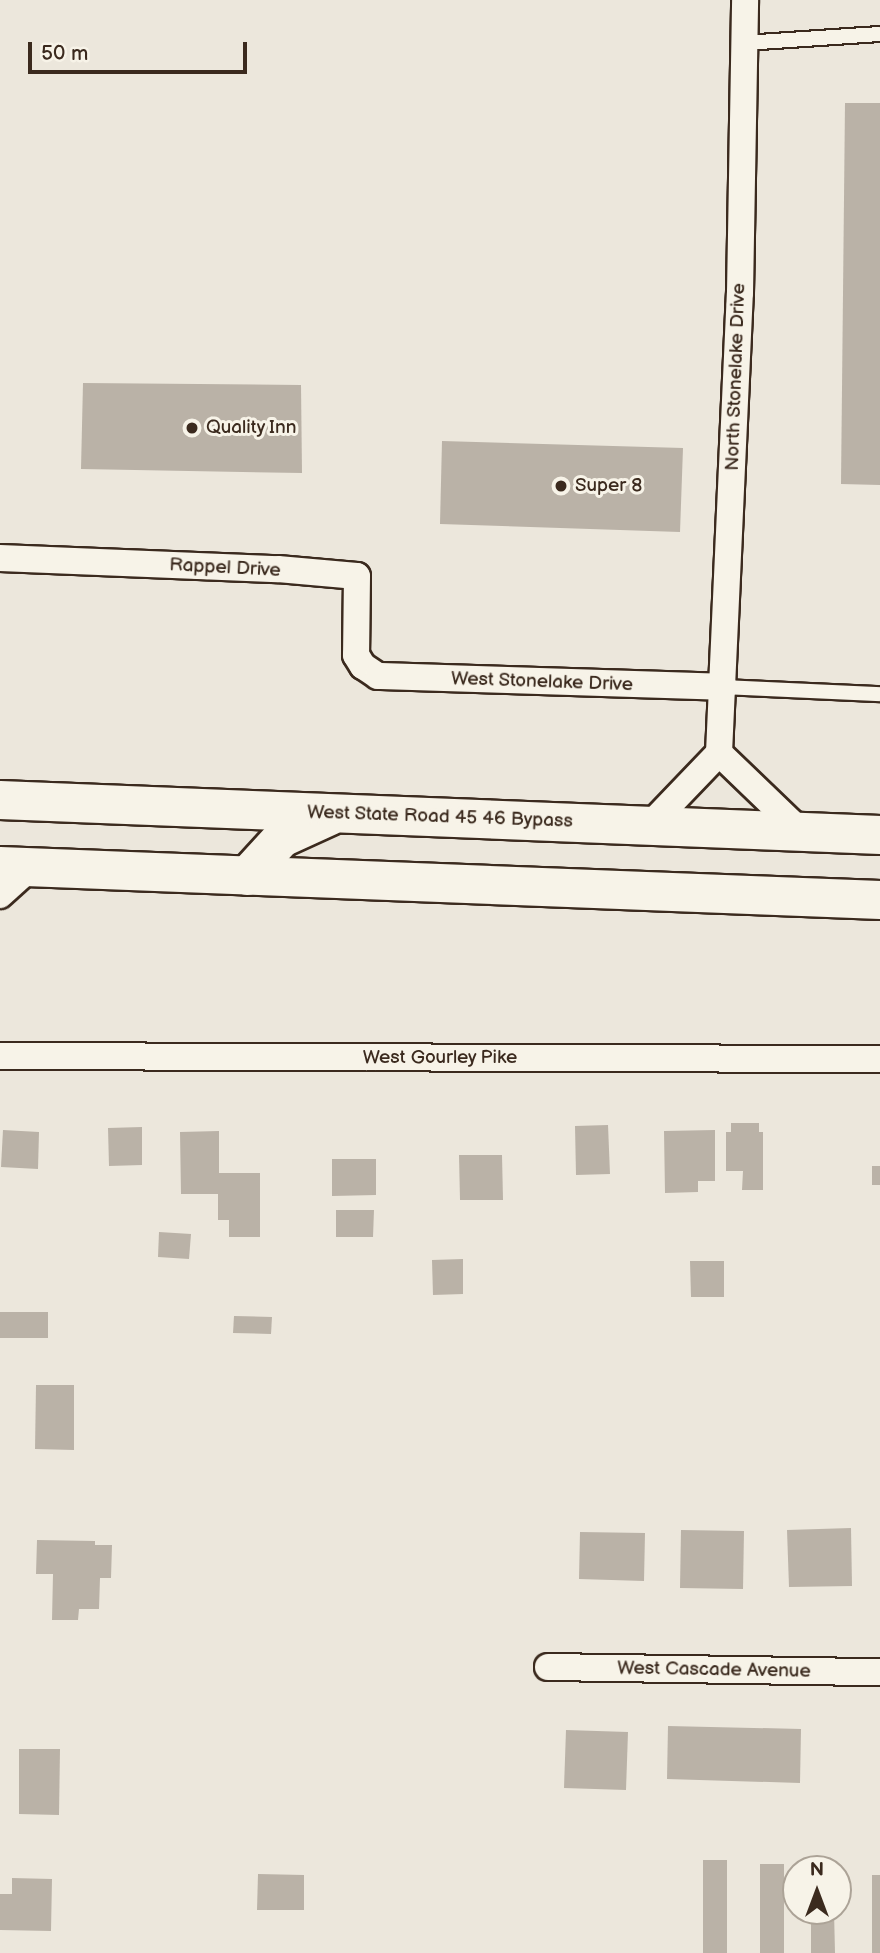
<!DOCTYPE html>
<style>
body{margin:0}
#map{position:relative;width:880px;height:1953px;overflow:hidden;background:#ece7dc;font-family:"Balsamiq Sans",sans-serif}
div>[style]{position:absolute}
.building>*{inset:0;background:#bab2a7}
.roads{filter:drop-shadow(2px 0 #3b2a1e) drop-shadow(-2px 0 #3b2a1e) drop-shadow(0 2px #3b2a1e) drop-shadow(0 -2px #3b2a1e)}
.service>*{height:14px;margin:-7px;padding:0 7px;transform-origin:7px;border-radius:7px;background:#f7f3e8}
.minor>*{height:26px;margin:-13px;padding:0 13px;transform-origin:13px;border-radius:13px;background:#f7f3e8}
.trunk>*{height:38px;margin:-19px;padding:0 19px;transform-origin:19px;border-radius:19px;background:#f7f3e8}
.dots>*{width:19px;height:19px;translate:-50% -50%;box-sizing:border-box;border:4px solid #f7f3e8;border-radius:50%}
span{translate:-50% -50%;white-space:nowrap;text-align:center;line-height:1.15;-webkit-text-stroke:6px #f7f3e8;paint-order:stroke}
.street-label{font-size:19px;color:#3b2a1e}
.poi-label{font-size:19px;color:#3b2a1e}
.left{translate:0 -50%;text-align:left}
.north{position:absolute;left:782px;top:1855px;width:70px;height:70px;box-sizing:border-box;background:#f7f3e8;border:2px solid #aca397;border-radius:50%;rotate:0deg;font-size:19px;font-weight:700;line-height:28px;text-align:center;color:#3b2a1e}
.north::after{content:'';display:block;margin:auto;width:24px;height:32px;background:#3b2a1e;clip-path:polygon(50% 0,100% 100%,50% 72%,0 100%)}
.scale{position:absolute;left:28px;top:42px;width:219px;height:32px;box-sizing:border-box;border:4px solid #3b2a1e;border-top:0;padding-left:9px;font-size:21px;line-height:24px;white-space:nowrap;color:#3b2a1e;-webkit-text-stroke:5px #f7f3e8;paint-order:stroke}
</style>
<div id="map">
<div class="building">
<div style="clip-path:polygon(845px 103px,880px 103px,880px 485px,841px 484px)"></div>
<div style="clip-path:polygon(83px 383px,301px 385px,302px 473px,81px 469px)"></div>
<div style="clip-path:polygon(442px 441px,683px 448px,680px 532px,440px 524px)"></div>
<div style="clip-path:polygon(731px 1123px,759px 1123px,759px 1132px,763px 1132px,763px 1190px,742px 1190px,743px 1171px,726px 1171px,726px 1132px,731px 1132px)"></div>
<div style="clip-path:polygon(608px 1125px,610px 1174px,576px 1175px,575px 1126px)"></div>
<div style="clip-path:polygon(142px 1127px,142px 1165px,109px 1166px,108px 1128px)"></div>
<div style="clip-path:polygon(3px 1130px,39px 1132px,38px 1169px,1px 1167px)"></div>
<div style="clip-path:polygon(715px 1130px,715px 1181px,698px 1181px,698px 1192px,665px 1193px,664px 1131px)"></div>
<div style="clip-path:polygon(219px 1131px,219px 1173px,260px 1173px,260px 1237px,229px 1237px,229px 1220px,218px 1220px,218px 1194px,181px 1194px,180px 1132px)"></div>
<div style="clip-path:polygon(459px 1155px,502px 1155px,503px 1200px,460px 1200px)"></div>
<div style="clip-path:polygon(332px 1159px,376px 1159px,376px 1195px,332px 1196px)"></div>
<div style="clip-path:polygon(872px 1166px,880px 1166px,880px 1185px,872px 1185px)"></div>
<div style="clip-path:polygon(336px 1210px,374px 1210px,373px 1237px,336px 1237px)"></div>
<div style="clip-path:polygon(159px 1232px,191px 1234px,189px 1259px,158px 1257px)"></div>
<div style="clip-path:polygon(463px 1259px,463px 1294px,433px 1295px,432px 1260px)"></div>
<div style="clip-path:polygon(690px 1261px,724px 1261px,724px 1297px,691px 1297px)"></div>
<div style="clip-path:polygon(0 1312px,48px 1312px,48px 1338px,0 1338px)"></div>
<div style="clip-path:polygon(234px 1316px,272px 1317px,271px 1334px,233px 1333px)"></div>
<div style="clip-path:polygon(36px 1385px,74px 1385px,74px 1450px,35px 1449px)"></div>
<div style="clip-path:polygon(851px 1528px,852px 1586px,789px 1587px,787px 1530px)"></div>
<div style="clip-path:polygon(681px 1530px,744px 1531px,743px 1589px,680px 1588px)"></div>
<div style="clip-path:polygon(580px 1532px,645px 1533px,644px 1581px,579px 1579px)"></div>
<div style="clip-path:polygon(37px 1540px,95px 1541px,95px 1545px,112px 1545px,111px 1578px,100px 1578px,99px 1609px,79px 1609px,78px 1620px,52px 1620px,53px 1574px,36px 1574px)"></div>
<div style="clip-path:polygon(668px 1726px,801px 1729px,800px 1783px,667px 1779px)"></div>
<div style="clip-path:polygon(566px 1730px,628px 1732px,626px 1790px,564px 1788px)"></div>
<div style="clip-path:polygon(19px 1749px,60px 1749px,59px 1815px,19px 1814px)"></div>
<div style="clip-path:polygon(703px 1860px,727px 1860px,727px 1953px,703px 1953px)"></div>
<div style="clip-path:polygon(760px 1864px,784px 1864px,784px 1953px,760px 1953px)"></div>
<div style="clip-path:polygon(258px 1874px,304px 1875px,304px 1910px,257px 1910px)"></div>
<div style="clip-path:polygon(872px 1875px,880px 1875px,880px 1953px,872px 1953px)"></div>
<div style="clip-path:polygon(12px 1878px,52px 1879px,51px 1931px,0 1930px,0 1894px,12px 1894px)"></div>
<div style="clip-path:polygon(811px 1911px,834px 1911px,835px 1953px,811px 1953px)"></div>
</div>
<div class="roads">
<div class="service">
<div style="left:744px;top:43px;width:136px;rotate:-3.8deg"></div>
<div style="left:724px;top:687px;width:156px;rotate:2.6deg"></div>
</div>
<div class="minor">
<div style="left:0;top:558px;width:278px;rotate:2.3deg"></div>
<div style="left:278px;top:569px;width:79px;rotate:5.1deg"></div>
<div style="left:357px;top:576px;width:79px;rotate:90.7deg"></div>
<div style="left:356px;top:655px;width:13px;rotate:58deg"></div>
<div style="left:363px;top:666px;width:18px;rotate:34deg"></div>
<div style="left:378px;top:676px;width:346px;rotate:1.8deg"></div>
<div style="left:719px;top:753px;width:112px;rotate:43.9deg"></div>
<div style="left:650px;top:825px;width:100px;rotate:-46.2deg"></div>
<div style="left:719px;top:753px;width:460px;rotate:-87.4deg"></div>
<div style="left:740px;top:293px;width:293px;rotate:-89deg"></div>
<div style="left:0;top:895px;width:42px;rotate:-42.1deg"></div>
<div style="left:0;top:1056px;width:880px;rotate:0.2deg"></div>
<div style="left:548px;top:1667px;width:332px;rotate:0.9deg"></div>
</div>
<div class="trunk">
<div style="left:0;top:800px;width:881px;rotate:2.28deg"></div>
<div style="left:0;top:866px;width:881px;rotate:2.21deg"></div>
<div style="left:247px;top:876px;width:52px;rotate:-47.4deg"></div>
<div style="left:282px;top:838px;width:53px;rotate:-24.6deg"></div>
</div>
</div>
<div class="dots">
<div style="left:192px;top:428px;background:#3b2a1e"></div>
<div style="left:561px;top:486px;background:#3b2a1e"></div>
</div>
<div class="street-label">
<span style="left:736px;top:377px;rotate:-88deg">North Stonelake Drive</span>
<span style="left:225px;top:568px;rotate:3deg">Rappel Drive</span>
<span style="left:542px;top:682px;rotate:2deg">West Stonelake Drive</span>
<span style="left:440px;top:817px;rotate:2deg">West State Road 45 46 Bypass</span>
<span style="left:440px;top:1058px">West Gourley Pike</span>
<span style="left:714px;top:1670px;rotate:1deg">West Cascade Avenue</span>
</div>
<div class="poi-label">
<span class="left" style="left:206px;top:428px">Quality Inn</span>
<span class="left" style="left:575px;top:486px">Super 8</span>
</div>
<div class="north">N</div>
<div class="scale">50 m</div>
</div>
